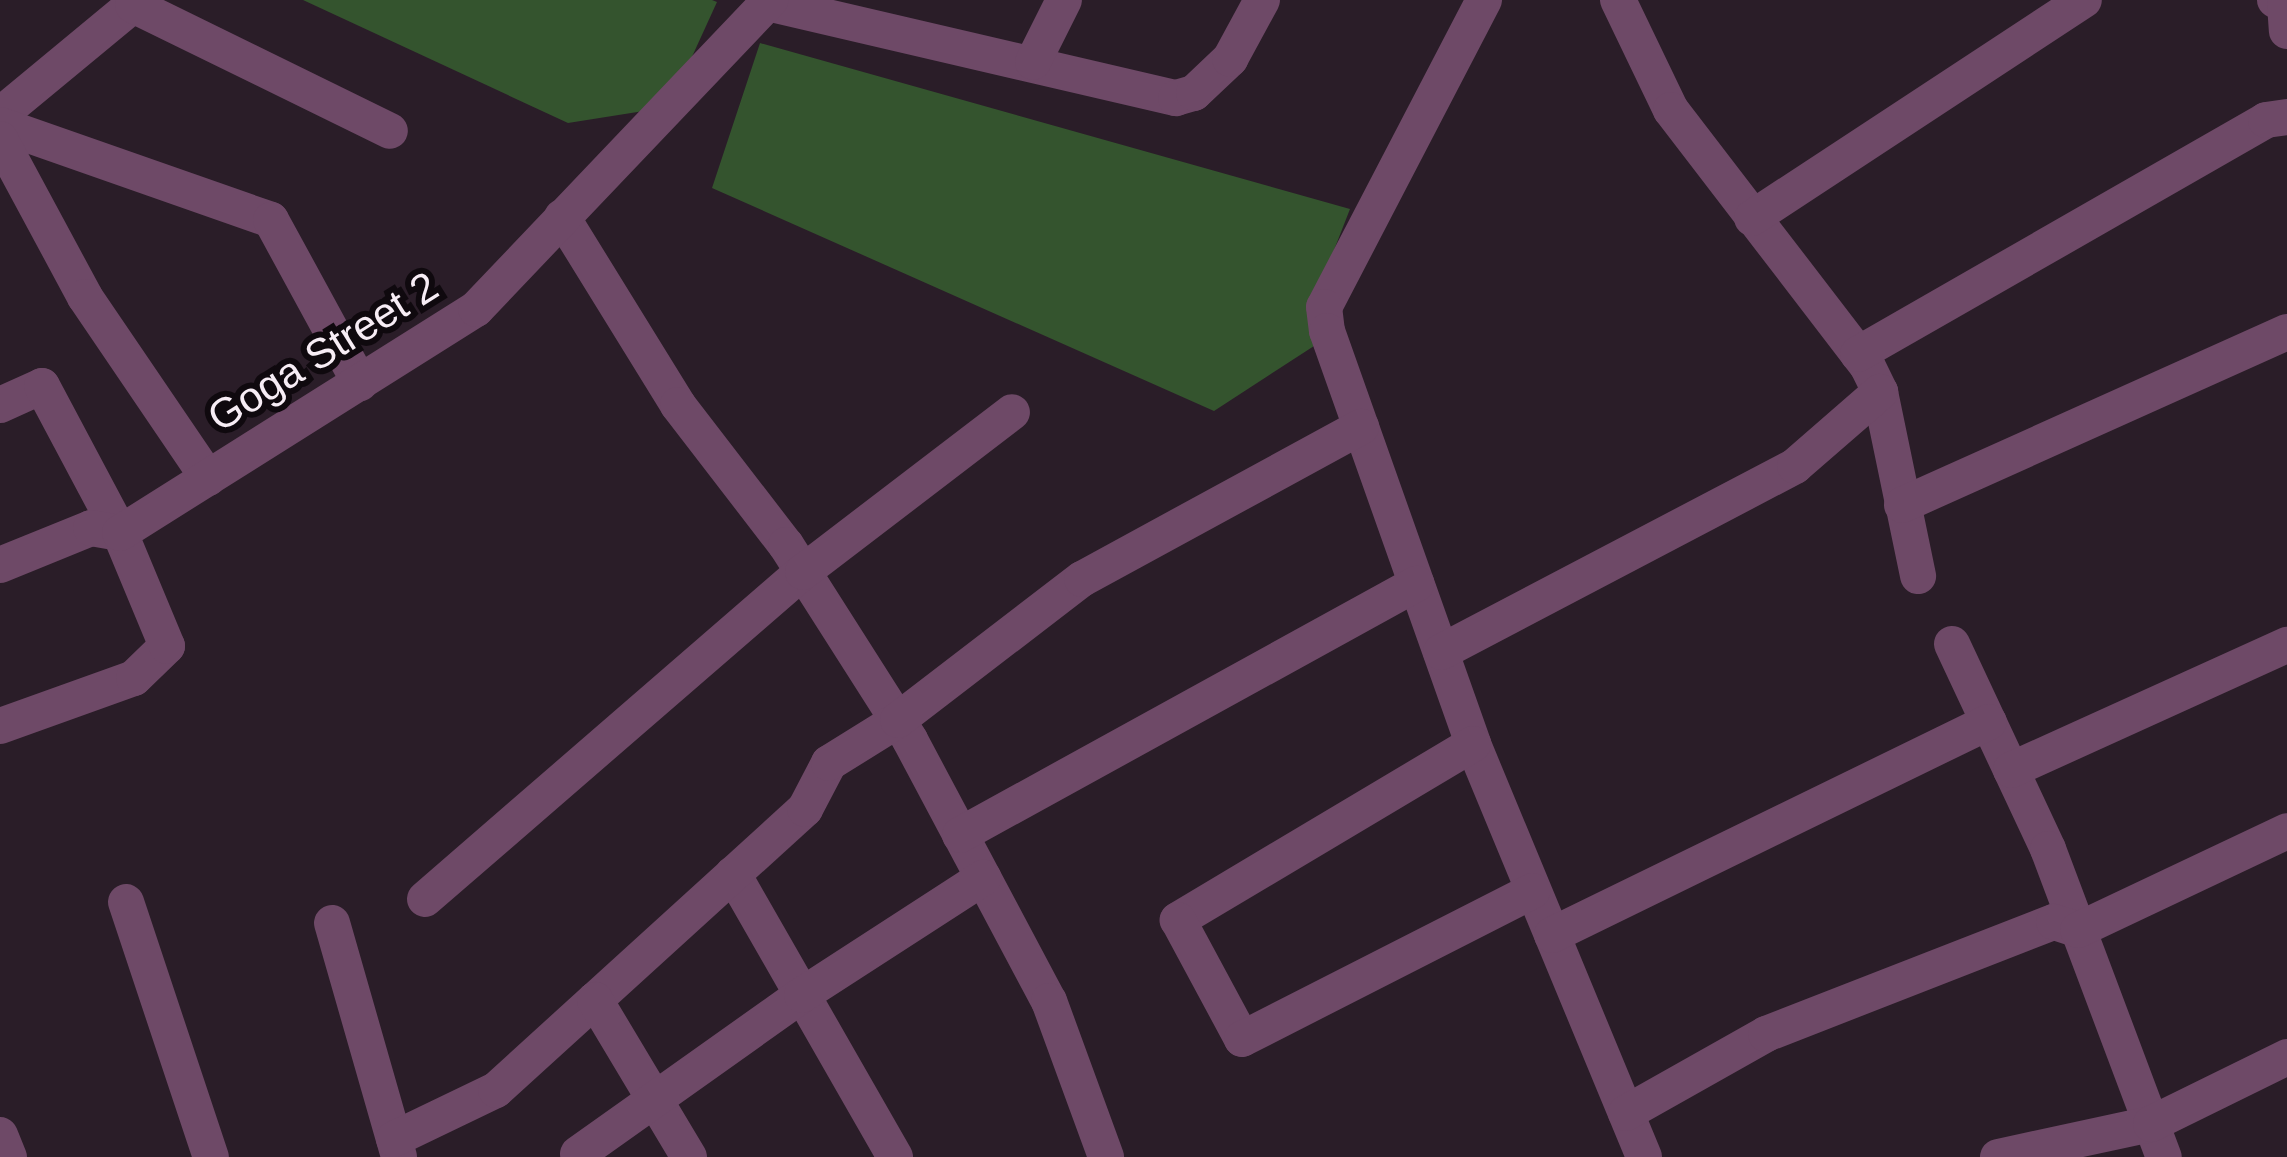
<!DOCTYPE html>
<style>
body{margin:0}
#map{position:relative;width:2287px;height:1157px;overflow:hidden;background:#2a1d28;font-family:Helvetica,sans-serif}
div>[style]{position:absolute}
.green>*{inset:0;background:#34542e}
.minor>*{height:36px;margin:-18px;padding:0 18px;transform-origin:18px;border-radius:18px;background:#6e4967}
span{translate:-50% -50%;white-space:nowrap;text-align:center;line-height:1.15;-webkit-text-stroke:12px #0f090e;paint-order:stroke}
.street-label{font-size:42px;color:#f7edf5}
</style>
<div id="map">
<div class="green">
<div style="clip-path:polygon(303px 0,712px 0,717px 2px,669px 107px,568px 123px)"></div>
<div style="clip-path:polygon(760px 43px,1350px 209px,1313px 304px,1314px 346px,1214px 411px,712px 188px)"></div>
</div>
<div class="minor">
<div style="left:1484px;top:0;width:346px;rotate:117.5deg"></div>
<div style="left:1324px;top:307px;width:24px;rotate:83deg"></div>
<div style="left:1327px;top:331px;width:438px;rotate:70.5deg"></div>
<div style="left:1473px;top:744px;width:447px;rotate:67.5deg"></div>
<div style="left:1618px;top:0;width:122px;rotate:64.3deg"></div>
<div style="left:1671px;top:110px;width:322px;rotate:52.5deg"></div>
<div style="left:1867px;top:365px;width:30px;rotate:64deg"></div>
<div style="left:1880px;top:392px;width:188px;rotate:78.3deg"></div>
<div style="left:2275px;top:0;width:11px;rotate:22deg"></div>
<div style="left:2285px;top:4px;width:27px;rotate:86deg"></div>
<div style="left:767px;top:3px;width:420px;rotate:13.1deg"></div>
<div style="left:1176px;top:98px;width:19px;rotate:-16deg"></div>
<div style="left:1194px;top:93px;width:50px;rotate:-43.4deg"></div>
<div style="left:1230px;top:59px;width:67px;rotate:-61.5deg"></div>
<div style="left:1033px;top:62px;width:69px;rotate:-63.4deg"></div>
<div style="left:0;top:115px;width:173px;rotate:-39.6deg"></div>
<div style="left:133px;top:5px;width:286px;rotate:26.1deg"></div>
<div style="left:0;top:125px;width:287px;rotate:19.3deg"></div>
<div style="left:271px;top:220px;width:186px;rotate:61.4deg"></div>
<div style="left:0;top:139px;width:179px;rotate:61.7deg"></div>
<div style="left:85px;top:297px;width:219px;rotate:55.8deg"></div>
<div style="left:562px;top:217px;width:221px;rotate:58.3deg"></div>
<div style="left:678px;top:405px;width:177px;rotate:52.4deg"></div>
<div style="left:786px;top:545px;width:231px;rotate:57.5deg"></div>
<div style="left:910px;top:740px;width:296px;rotate:62deg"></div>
<div style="left:1049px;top:1001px;width:166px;rotate:69.9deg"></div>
<div style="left:1752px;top:218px;width:397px;rotate:-33.3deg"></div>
<div style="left:1858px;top:354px;width:470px;rotate:-29.8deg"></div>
<div style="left:2266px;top:120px;width:21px;rotate:-8deg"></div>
<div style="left:0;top:405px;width:46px;rotate:-24.3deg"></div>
<div style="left:42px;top:386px;width:166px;rotate:62deg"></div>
<div style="left:1902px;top:505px;width:422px;rotate:-24.2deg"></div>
<div style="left:0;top:565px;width:98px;rotate:-22.1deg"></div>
<div style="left:91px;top:528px;width:29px;rotate:10deg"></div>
<div style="left:1952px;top:644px;width:226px;rotate:64.9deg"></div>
<div style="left:2048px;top:849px;width:329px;rotate:69.4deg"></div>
<div style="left:1441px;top:652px;width:400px;rotate:-27.7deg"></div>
<div style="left:1795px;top:466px;width:113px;rotate:-41deg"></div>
<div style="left:0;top:726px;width:142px;rotate:-19.7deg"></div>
<div style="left:134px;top:678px;width:46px;rotate:-44.1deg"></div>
<div style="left:167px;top:646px;width:122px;rotate:-112.6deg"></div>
<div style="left:120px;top:533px;width:421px;rotate:-32.2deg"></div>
<div style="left:476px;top:309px;width:427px;rotate:-46.4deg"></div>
<div style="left:1473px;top:744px;width:344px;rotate:149.2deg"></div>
<div style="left:1178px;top:920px;width:135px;rotate:61.7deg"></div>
<div style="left:1242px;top:1039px;width:326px;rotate:-27deg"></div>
<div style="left:2011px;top:770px;width:303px;rotate:-24.4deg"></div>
<div style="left:960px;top:835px;width:521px;rotate:-28.83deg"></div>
<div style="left:733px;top:874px;width:326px;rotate:60.2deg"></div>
<div style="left:425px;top:899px;width:500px;rotate:-40.9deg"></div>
<div style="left:803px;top:572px;width:263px;rotate:-37.4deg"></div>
<div style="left:126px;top:902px;width:269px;rotate:71.6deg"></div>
<div style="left:332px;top:923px;width:243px;rotate:74deg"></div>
<div style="left:1552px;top:935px;width:486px;rotate:-26deg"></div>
<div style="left:595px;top:1000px;width:284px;rotate:-42.3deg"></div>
<div style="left:805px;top:809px;width:52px;rotate:-62.4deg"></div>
<div style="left:829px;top:763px;width:81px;rotate:-31.9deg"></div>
<div style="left:898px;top:720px;width:232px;rotate:-37.5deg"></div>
<div style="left:1082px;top:579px;width:318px;rotate:-28.6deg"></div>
<div style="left:1626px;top:1113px;width:161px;rotate:-29.4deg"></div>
<div style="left:1766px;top:1034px;width:309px;rotate:-21.3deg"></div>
<div style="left:2054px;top:922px;width:25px;rotate:18deg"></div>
<div style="left:2078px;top:930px;width:231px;rotate:-25.3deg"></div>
<div style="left:0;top:1135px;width:24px;rotate:68deg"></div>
<div style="left:394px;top:1139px;width:113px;rotate:-25.7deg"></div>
<div style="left:496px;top:1090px;width:134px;rotate:-42.3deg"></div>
<div style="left:595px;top:1000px;width:183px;rotate:59.1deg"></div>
<div style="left:578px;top:1154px;width:275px;rotate:-35.4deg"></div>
<div style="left:802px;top:995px;width:216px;rotate:-32.9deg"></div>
<div style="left:1998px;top:1157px;width:157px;rotate:-12.2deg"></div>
<div style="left:2151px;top:1124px;width:152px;rotate:-26.2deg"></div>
</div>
<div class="street-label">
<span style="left:323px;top:352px;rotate:-32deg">Goga Street 2</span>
</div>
</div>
